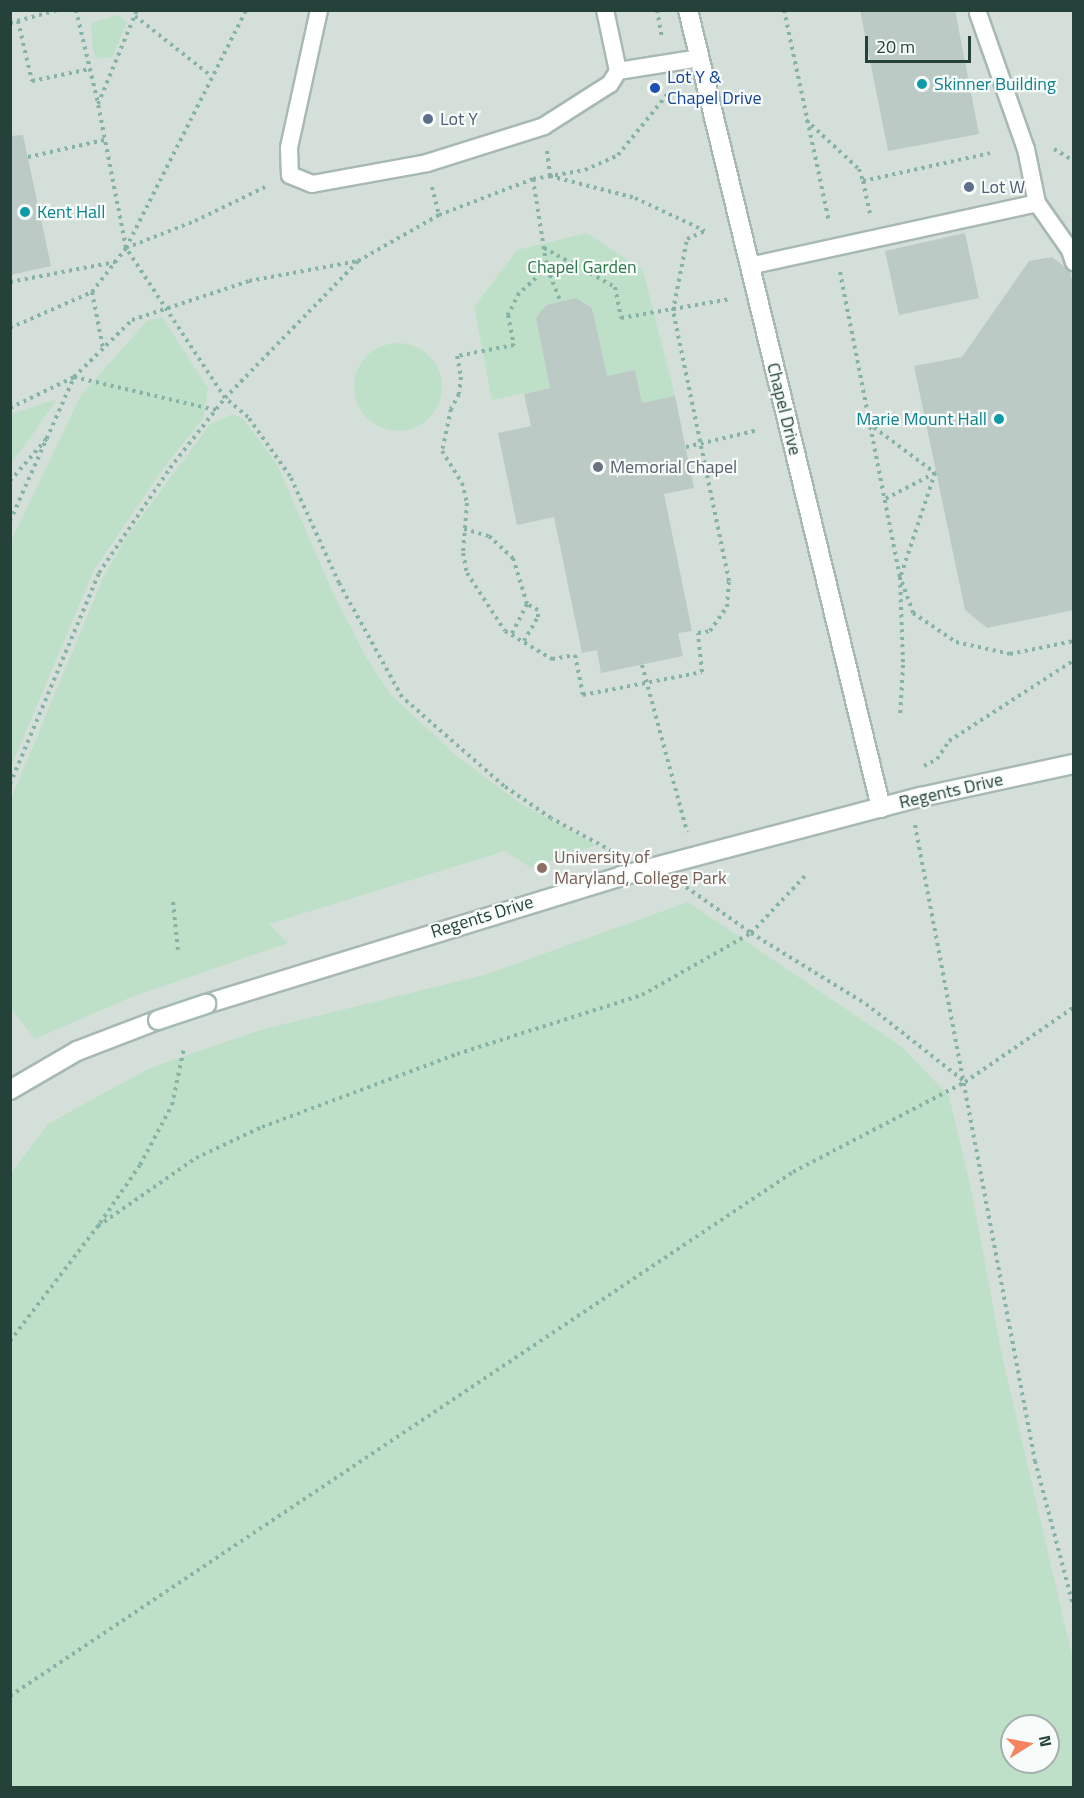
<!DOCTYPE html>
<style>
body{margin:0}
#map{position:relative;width:1084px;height:1798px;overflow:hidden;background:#e6efeb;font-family:"Titillium Web",sans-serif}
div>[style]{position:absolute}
.built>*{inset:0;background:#d4dfda}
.green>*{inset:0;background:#bfe0c8}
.round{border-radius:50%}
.building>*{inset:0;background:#bbcac4}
.path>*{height:4px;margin-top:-2px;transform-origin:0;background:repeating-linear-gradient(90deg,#86b3a5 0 3px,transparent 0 7.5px)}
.roads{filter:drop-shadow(2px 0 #a8b8b2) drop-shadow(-2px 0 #a8b8b2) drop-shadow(0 2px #a8b8b2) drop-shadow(0 -2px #a8b8b2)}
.lane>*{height:16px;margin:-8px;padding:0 8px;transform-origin:8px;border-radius:8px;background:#fff}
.street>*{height:18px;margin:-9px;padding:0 9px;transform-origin:9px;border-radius:9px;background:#fff}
.secondary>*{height:18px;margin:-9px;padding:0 9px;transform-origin:9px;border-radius:9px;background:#fff}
.bridges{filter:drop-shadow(2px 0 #a4bbb3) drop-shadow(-2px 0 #a4bbb3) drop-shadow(0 2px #a4bbb3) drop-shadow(0 -2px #a4bbb3)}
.secondary-bridge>*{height:18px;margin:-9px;padding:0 9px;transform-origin:9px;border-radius:9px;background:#fff}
.dots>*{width:16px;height:16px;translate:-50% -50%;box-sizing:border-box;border:3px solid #f7fbf9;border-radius:50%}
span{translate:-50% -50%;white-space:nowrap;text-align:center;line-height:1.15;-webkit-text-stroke:4.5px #f7fbf9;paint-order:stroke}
.transit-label{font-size:18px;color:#164399}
.left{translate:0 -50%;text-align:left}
.culture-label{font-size:18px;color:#0d838f}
.right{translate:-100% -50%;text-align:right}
.service-label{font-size:18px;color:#4e5e75}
.park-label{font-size:18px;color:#2d7a4b}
.street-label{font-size:18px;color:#24423a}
.worship-label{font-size:18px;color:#5b616d}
.education-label{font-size:18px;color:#785e54}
.frame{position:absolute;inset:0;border:12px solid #24423a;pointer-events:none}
.north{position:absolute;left:1000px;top:1714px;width:60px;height:60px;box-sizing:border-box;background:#f7fbf9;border:2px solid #a3b1ad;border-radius:50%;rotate:79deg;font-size:16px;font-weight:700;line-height:24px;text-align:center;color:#24423a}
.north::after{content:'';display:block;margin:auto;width:21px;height:27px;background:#f4845f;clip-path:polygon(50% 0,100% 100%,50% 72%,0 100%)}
.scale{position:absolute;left:865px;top:36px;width:106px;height:27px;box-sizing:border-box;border:3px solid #24423a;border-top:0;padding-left:8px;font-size:18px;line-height:21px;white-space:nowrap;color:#24423a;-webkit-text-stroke:4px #f7fbf9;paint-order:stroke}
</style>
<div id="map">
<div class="built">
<div style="clip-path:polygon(evenodd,11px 11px,1073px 11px,1073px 1787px,11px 1788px,11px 11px,1012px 1726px,1048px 1726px,1048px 1762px,1012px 1762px,1012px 1726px)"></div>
</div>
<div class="green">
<div style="clip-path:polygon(119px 15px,127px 22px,112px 57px,98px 59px,93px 52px,91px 23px)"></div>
<div style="clip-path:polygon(587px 233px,643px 270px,675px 396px,642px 403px,635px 370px,607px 376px,592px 308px,576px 298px,546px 305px,536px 318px,550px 388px,492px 400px,474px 307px,517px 250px)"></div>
<div style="clip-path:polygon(162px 317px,208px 388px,203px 419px,165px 466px,94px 570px,11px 767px,11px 541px,81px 395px,147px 321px)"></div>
<div class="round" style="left:354px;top:343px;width:88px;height:88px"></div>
<div style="clip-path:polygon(57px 399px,35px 431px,11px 463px,11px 414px)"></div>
<div style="clip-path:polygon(233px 414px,243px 419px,277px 464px,333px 593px,366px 657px,391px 695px,458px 757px,520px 803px,596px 845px,531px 868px,505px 851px,269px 924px,288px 943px,129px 998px,35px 1039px,11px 1008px,11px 799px,103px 578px,123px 542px,210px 424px)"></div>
<div style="clip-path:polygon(evenodd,688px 902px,902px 1047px,949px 1096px,972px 1193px,1002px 1355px,1073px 1660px,1073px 1787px,11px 1787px,11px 1173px,48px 1124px,150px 1068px,260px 1030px,487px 974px,688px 902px,1012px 1726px,1048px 1726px,1048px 1762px,1012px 1762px,1012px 1726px)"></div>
</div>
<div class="building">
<div style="clip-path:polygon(860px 10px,955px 10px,979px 134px,888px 151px)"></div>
<div style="clip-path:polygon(23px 135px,51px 266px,10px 275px,10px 136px)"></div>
<div style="clip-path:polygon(965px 233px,979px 298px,899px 315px,885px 251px)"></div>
<div style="clip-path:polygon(1052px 257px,1070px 271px,1074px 289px,1074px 610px,987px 628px,965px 610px,914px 366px,962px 357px,1029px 261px)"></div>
<div style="clip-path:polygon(576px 298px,592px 308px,607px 376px,635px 370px,642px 403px,675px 396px,694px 488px,664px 494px,692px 631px,678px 633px,683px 656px,601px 673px,597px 650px,582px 653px,554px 517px,517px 525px,498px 433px,531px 426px,524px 394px,550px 388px,536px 318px,546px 305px)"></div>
</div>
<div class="path">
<div style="left:76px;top:10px;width:96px;rotate:76.7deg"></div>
<div style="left:657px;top:10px;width:27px;rotate:80deg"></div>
<div style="left:784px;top:10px;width:216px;rotate:78deg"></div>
<div style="left:135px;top:16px;width:95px;rotate:38.2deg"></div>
<div style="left:18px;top:21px;width:62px;rotate:76.9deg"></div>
<div style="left:32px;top:81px;width:59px;rotate:-11.7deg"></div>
<div style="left:10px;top:23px;width:50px;rotate:-15.2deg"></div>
<div style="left:806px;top:120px;width:72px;rotate:42.8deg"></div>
<div style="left:859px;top:169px;width:13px;rotate:72deg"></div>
<div style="left:863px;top:181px;width:130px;rotate:-12.4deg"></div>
<div style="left:1054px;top:149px;width:23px;rotate:31deg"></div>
<div style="left:547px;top:151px;width:25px;rotate:83deg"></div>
<div style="left:550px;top:176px;width:88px;rotate:14.5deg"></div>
<div style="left:635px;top:198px;width:77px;rotate:25.2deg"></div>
<div style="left:28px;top:157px;width:78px;rotate:-12.6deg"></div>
<div style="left:533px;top:179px;width:90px;rotate:81.1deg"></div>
<div style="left:547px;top:268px;width:35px;rotate:68deg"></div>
<div style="left:863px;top:181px;width:33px;rotate:78deg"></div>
<div style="left:432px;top:187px;width:29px;rotate:76deg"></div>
<div style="left:126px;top:248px;width:74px;rotate:-21.4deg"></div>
<div style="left:195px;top:221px;width:80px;rotate:-25.9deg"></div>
<div style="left:544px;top:248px;width:81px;rotate:28.8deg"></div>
<div style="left:615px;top:287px;width:32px;rotate:79deg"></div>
<div style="left:621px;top:318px;width:111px;rotate:-9.9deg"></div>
<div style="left:547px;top:268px;width:38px;rotate:138deg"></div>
<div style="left:519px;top:293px;width:25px;rotate:117deg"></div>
<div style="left:508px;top:315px;width:31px;rotate:79deg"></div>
<div style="left:514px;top:345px;width:58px;rotate:169.1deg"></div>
<div style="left:457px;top:356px;width:21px;rotate:79deg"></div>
<div style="left:461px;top:377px;width:17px;rotate:97deg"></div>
<div style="left:459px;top:394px;width:17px;rotate:118deg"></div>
<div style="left:451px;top:409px;width:43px;rotate:102.1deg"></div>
<div style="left:442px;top:451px;width:38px;rotate:58deg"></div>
<div style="left:462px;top:483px;width:21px;rotate:76deg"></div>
<div style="left:467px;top:503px;width:50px;rotate:94.6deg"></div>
<div style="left:463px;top:553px;width:20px;rotate:79deg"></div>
<div style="left:467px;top:573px;width:69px;rotate:56.8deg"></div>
<div style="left:505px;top:631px;width:55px;rotate:30.8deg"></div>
<div style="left:552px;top:659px;width:23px;rotate:-10deg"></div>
<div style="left:575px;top:655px;width:41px;rotate:78.7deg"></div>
<div style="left:583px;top:695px;width:121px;rotate:-10.9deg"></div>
<div style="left:702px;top:672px;width:39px;rotate:-96deg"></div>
<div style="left:698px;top:633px;width:12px;rotate:-9deg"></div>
<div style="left:710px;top:631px;width:29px;rotate:-55deg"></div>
<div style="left:727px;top:607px;width:26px;rotate:-86deg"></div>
<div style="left:729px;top:581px;width:276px;rotate:-101.7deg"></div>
<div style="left:673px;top:311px;width:73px;rotate:-79deg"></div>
<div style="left:687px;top:239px;width:20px;rotate:-24deg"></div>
<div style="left:840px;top:272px;width:311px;rotate:78.9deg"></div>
<div style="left:900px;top:577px;width:88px;rotate:88deg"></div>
<div style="left:903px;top:665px;width:52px;rotate:93.3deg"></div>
<div style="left:10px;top:282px;width:107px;rotate:-10.8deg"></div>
<div style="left:92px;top:292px;width:57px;rotate:78.9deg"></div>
<div style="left:10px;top:328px;width:90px;rotate:-23.7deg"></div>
<div style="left:92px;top:292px;width:56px;rotate:-52.3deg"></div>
<div style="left:126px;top:248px;width:147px;rotate:-101deg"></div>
<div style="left:98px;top:104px;width:102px;rotate:-67.5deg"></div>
<div style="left:10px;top:408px;width:71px;rotate:-25.8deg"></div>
<div style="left:74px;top:377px;width:146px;rotate:13.1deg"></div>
<div style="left:868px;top:423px;width:84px;rotate:36.7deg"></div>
<div style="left:935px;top:473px;width:59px;rotate:152.6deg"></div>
<div style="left:686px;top:447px;width:74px;rotate:-13.3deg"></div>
<div style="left:10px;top:481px;width:60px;rotate:-49.1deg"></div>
<div style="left:10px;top:521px;width:158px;rotate:-66deg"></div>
<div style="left:74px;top:377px;width:81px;rotate:-44.5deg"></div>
<div style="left:132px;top:320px;width:123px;rotate:-18.4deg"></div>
<div style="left:249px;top:281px;width:111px;rotate:-10.4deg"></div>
<div style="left:464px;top:529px;width:26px;rotate:16deg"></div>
<div style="left:489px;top:536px;width:33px;rotate:43deg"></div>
<div style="left:513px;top:558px;width:48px;rotate:73.1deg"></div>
<div style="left:527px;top:604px;width:33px;rotate:117deg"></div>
<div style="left:901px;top:575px;width:108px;rotate:-71.6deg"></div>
<div style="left:902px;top:582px;width:33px;rotate:70deg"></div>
<div style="left:913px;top:613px;width:52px;rotate:34deg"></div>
<div style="left:956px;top:642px;width:55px;rotate:12.5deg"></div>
<div style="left:1010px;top:654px;width:65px;rotate:-11.5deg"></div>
<div style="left:524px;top:641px;width:28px;rotate:-60deg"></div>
<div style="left:538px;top:617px;width:7px;rotate:-90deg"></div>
<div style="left:538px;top:610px;width:13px;rotate:-151deg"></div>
<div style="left:642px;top:665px;width:173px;rotate:74.9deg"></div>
<div style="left:924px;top:766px;width:15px;rotate:-28deg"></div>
<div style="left:937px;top:759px;width:22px;rotate:-56deg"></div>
<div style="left:949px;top:741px;width:149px;rotate:-32.9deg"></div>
<div style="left:10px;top:784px;width:229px;rotate:-67.1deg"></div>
<div style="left:99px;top:573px;width:127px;rotate:-55.9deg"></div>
<div style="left:170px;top:468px;width:89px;rotate:-51.8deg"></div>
<div style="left:225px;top:398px;width:180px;rotate:-123.4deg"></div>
<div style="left:126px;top:248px;width:267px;rotate:-63.2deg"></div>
<div style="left:915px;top:825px;width:647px;rotate:79.32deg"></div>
<div style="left:1035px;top:1461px;width:153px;rotate:75.2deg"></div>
<div style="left:612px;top:851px;width:69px;rotate:-151.6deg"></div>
<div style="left:551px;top:818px;width:57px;rotate:-145.8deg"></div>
<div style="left:504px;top:786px;width:135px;rotate:-138.9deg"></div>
<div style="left:402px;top:697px;width:130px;rotate:-118.9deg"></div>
<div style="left:339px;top:583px;width:118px;rotate:-114.6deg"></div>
<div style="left:290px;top:476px;width:72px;rotate:-125.4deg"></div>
<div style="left:248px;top:417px;width:30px;rotate:-140deg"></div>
<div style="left:225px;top:398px;width:191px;rotate:-45.8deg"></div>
<div style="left:358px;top:261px;width:93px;rotate:-29.6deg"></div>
<div style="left:439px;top:215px;width:101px;rotate:-21deg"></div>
<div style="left:533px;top:179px;width:53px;rotate:-9.8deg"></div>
<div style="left:585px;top:170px;width:36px;rotate:-24deg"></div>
<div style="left:618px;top:155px;width:82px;rotate:-50.9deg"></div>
<div style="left:686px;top:887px;width:80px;rotate:35.3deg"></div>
<div style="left:751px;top:933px;width:135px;rotate:31.7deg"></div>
<div style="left:866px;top:1004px;width:126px;rotate:38.2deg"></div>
<div style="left:173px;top:902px;width:48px;rotate:84.1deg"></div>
<div style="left:100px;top:1223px;width:70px;rotate:-55.4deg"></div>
<div style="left:140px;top:1165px;width:68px;rotate:-61.9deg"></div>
<div style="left:172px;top:1105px;width:58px;rotate:-78.1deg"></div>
<div style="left:10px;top:1341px;width:145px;rotate:-52.6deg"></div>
<div style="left:98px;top:1226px;width:119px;rotate:-34.8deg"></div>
<div style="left:196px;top:1158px;width:73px;rotate:-25.2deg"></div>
<div style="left:262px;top:1127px;width:208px;rotate:-20.5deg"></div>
<div style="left:457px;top:1054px;width:194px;rotate:-17.7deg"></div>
<div style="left:642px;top:995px;width:125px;rotate:-29.6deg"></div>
<div style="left:751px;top:933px;width:81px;rotate:-46.5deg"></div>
<div style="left:10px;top:1696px;width:942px;rotate:-33.79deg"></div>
<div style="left:793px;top:1172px;width:194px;rotate:-27.6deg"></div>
<div style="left:965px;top:1082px;width:132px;rotate:-34.5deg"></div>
</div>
<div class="roads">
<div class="lane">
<div style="left:319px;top:10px;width:141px;rotate:102.3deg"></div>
<div style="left:289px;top:148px;width:27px;rotate:88deg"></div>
<div style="left:290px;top:175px;width:24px;rotate:22deg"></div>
<div style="left:312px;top:184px;width:117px;rotate:-10.3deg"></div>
<div style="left:427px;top:163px;width:123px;rotate:-17.5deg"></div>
<div style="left:544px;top:126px;width:78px;rotate:-32.5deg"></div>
<div style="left:610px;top:84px;width:15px;rotate:-58deg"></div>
<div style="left:618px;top:71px;width:62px;rotate:-102deg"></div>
<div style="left:978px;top:13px;width:144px;rotate:70.6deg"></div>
<div style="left:1026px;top:149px;width:55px;rotate:78.5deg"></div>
<div style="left:618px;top:71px;width:83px;rotate:-9deg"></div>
<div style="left:749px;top:266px;width:295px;rotate:-12.3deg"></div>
<div style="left:1037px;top:203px;width:57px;rotate:54.9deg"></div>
<div style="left:1070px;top:250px;width:13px;rotate:72deg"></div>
</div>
<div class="street">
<div style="left:688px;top:10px;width:821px;rotate:76.4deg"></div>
</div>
<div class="secondary">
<div style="left:206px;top:1004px;width:434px;rotate:-17.1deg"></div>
<div style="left:621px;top:876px;width:310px;rotate:-14.8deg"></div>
<div style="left:921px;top:797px;width:157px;rotate:-12.2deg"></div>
<div style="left:10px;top:1090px;width:78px;rotate:-30.2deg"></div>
<div style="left:77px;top:1051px;width:87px;rotate:-20.9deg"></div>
</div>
</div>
<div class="bridges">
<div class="secondary-bridge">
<div style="left:158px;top:1020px;width:51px;rotate:-18.4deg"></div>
</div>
</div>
<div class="dots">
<div style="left:922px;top:84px;background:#0f9aa8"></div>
<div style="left:655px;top:88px;background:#1a4fb4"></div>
<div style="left:428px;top:119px;background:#5c6f8a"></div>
<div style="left:969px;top:187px;background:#5c6f8a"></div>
<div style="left:25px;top:212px;background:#0f9aa8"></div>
<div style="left:999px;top:419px;background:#0f9aa8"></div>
<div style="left:598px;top:467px;background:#6b7280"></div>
<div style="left:542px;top:868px;background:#8d6e63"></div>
</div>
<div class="transit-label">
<span class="left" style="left:667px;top:88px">Lot Y &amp;<br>Chapel Drive</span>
</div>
<div class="culture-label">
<span class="left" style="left:934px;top:84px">Skinner Building</span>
<span class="left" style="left:37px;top:212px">Kent Hall</span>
<span class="right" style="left:987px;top:419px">Marie Mount Hall</span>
</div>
<div class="service-label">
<span class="left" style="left:440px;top:119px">Lot Y</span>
<span class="left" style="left:981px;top:187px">Lot W</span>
</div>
<div class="park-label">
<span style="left:582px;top:267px">Chapel Garden</span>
</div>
<div class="street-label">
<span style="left:784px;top:409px;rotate:76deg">Chapel Drive</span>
<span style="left:951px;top:791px;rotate:-13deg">Regents Drive</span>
<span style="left:482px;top:917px;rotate:-17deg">Regents Drive</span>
</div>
<div class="worship-label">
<span class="left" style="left:610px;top:467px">Memorial Chapel</span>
</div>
<div class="education-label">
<span class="left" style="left:554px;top:868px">University of<br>Maryland, College Park</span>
</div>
<div class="frame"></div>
<div class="north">N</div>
<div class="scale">20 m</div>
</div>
